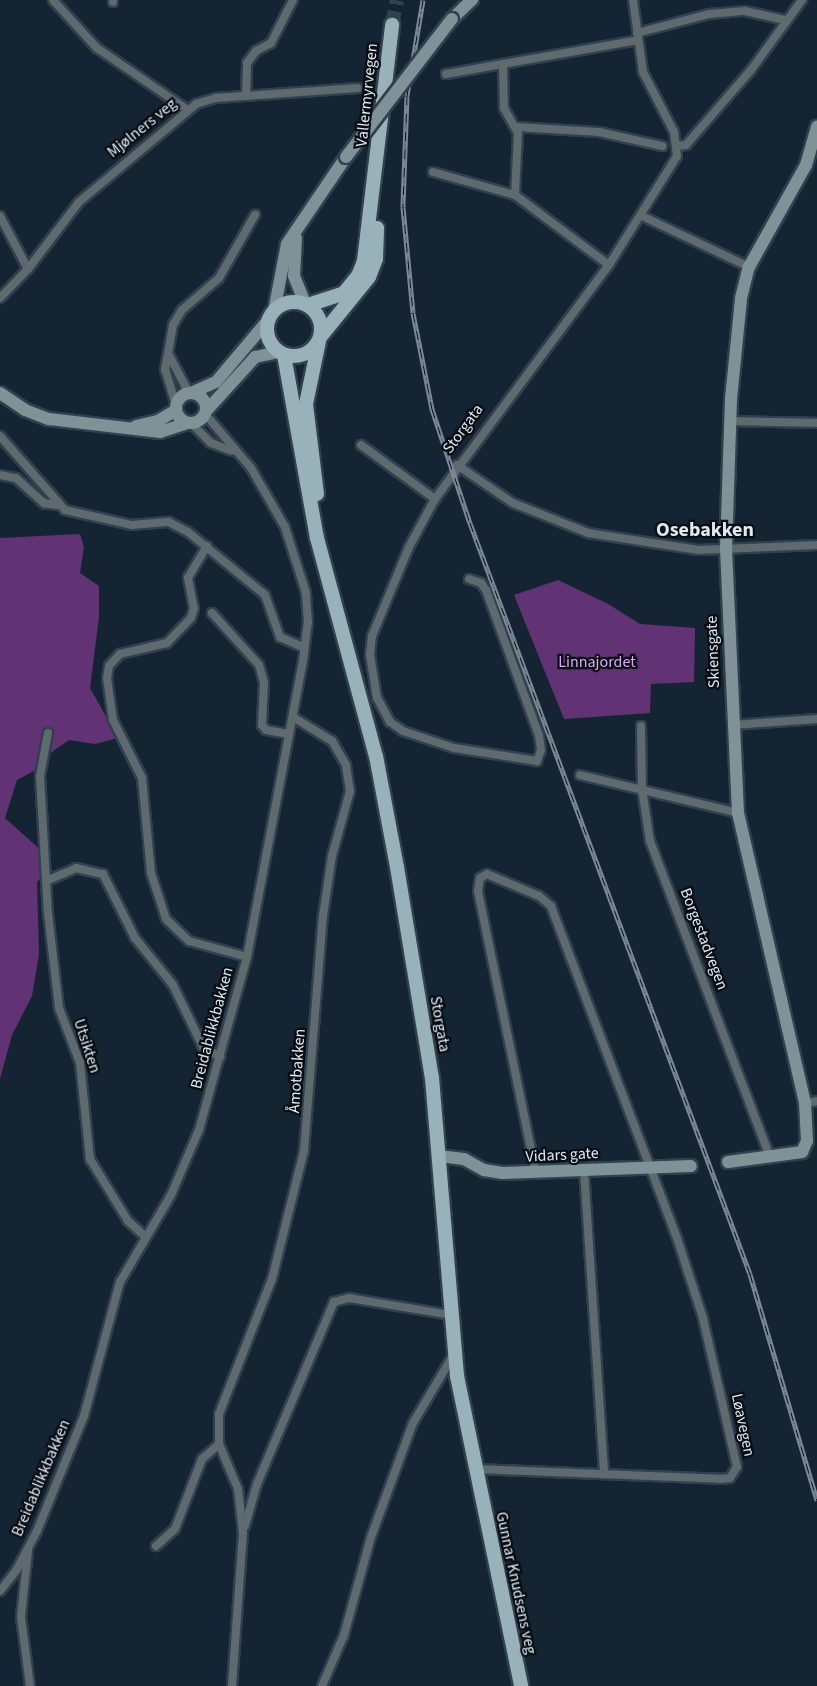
<!DOCTYPE html>
<meta charset="utf-8">
<style>
body{margin:0}
#map{position:relative;width:817px;height:1686px;overflow:hidden;background:#152433;font-family:"Source Sans 3",sans-serif}
div>[style]{position:absolute}
.green>*{inset:0;background:#613374}
.primary-tunnel>*{height:14px;margin-top:-7px;transform-origin:0;background:repeating-linear-gradient(90deg,#334250 0 14px,transparent 0 21px)}
.roads{filter:drop-shadow(2px 0 #31404e) drop-shadow(-2px 0 #31404e) drop-shadow(0 2px #31404e) drop-shadow(0 -2px #31404e)}
.street>*{height:8px;margin:-4px;padding:0 4px;transform-origin:4px;border-radius:4px;background:#5e6a6d}
.secondary>*{height:12px;margin:-6px;padding:0 6px;transform-origin:6px;border-radius:6px;background:#7f9298}
.secondary>.ring{margin:-6px;padding:0;box-sizing:content-box;background:none;border:12px solid #7f9298;border-radius:50%}
.primary>*{height:14px;margin:-7px;padding:0 7px;transform-origin:7px;border-radius:7px;background:#99b2b9}
.primary>.ring{margin:-7px;padding:0;box-sizing:content-box;background:none;border:14px solid #99b2b9;border-radius:50%}
.rail>*{height:5px;margin-top:-2.5px;transform-origin:0;background:repeating-linear-gradient(90deg,#070d13 0 9px,#7d8996 0 18px);box-sizing:border-box;border-block:2px solid #7d8996}
.bridges{filter:drop-shadow(2px 0 #31404e) drop-shadow(-2px 0 #31404e) drop-shadow(0 2px #31404e) drop-shadow(0 -2px #31404e)}
.secondary-bridge>*{height:12px;margin:-6px;padding:0 6px;transform-origin:6px;border-radius:6px;background:#7f9298}
span{translate:-50% -50%;white-space:nowrap;text-align:center;line-height:1.15;-webkit-text-stroke:4.5px #070d13;paint-order:stroke}
.street-label{font-size:16px;color:#dfe9f3}
.park-label{font-size:16px;color:#dea9f7}
.quarter-label{font-size:20px;color:#dfe9f3;font-weight:700}
</style>
<div id="map">
<div class="green">
<div style="clip-path:polygon(80px 534px,84px 547px,80px 573px,99px 586px,99px 617px,90px 688px,118px 738px,95px 744px,69px 740px,49px 754px,47px 764px,17px 780px,5px 818px,44px 853px,47px 872px,37px 882px,39px 954px,32px 996px,12px 1035px,0 1079px,0 538px)"></div>
<div style="clip-path:polygon(558px 580px,608px 604px,640px 624px,695px 628px,694px 682px,651px 684px,650px 713px,564px 719px,514px 595px)"></div>
</div>
<div class="primary-tunnel">
<div style="left:392px;top:25px;width:25px;rotate:-79deg"></div>
</div>
<div class="roads">
<div class="street">
<div style="left:53px;top:0;width:65px;rotate:47.5deg"></div>
<div style="left:97px;top:48px;width:110px;rotate:34.3deg"></div>
<div style="left:113px;top:2px;width:2px;rotate:-90deg"></div>
<div style="left:637px;top:33px;width:74px;rotate:-14.8deg"></div>
<div style="left:709px;top:14px;width:36px;rotate:-5deg"></div>
<div style="left:745px;top:11px;width:41px;rotate:12.7deg"></div>
<div style="left:503px;top:65px;width:43px;rotate:88.7deg"></div>
<div style="left:504px;top:108px;width:29px;rotate:61deg"></div>
<div style="left:518px;top:133px;width:62px;rotate:92.8deg"></div>
<div style="left:446px;top:74px;width:195px;rotate:-10deg"></div>
<div style="left:246px;top:95px;width:32px;rotate:-88deg"></div>
<div style="left:247px;top:63px;width:15px;rotate:-53deg"></div>
<div style="left:256px;top:51px;width:17px;rotate:-28deg"></div>
<div style="left:271px;top:43px;width:48px;rotate:-62.9deg"></div>
<div style="left:516px;top:127px;width:83px;rotate:3.4deg"></div>
<div style="left:599px;top:132px;width:65px;rotate:12.5deg"></div>
<div style="left:678px;top:146px;width:8px;rotate:-7deg"></div>
<div style="left:686px;top:145px;width:99px;rotate:-49.1deg"></div>
<div style="left:751px;top:70px;width:87px;rotate:-53.9deg"></div>
<div style="left:433px;top:172px;width:85px;rotate:15.7deg"></div>
<div style="left:515px;top:195px;width:117px;rotate:36.7deg"></div>
<div style="left:0;top:216px;width:60px;rotate:62.2deg"></div>
<div style="left:642px;top:216px;width:119px;rotate:25.5deg"></div>
<div style="left:0;top:298px;width:40px;rotate:-46deg"></div>
<div style="left:28px;top:269px;width:84px;rotate:-52.7deg"></div>
<div style="left:79px;top:202px;width:153px;rotate:-39.9deg"></div>
<div style="left:196px;top:104px;width:21px;rotate:-17deg"></div>
<div style="left:216px;top:98px;width:142px;rotate:-4deg"></div>
<div style="left:169px;top:355px;width:43px;rotate:62.2deg"></div>
<div style="left:176px;top:405px;width:37px;rotate:-107deg"></div>
<div style="left:165px;top:370px;width:46px;rotate:-79.9deg"></div>
<div style="left:173px;top:325px;width:17px;rotate:-59deg"></div>
<div style="left:182px;top:310px;width:49px;rotate:-40.9deg"></div>
<div style="left:219px;top:278px;width:73px;rotate:-60.3deg"></div>
<div style="left:730px;top:421px;width:87px;rotate:1.3deg"></div>
<div style="left:191px;top:423px;width:28px;rotate:45deg"></div>
<div style="left:211px;top:443px;width:22px;rotate:21deg"></div>
<div style="left:0;top:436px;width:98px;rotate:48.7deg"></div>
<div style="left:65px;top:510px;width:69px;rotate:12.6deg"></div>
<div style="left:132px;top:525px;width:37px;rotate:-5deg"></div>
<div style="left:169px;top:522px;width:21px;rotate:28deg"></div>
<div style="left:188px;top:532px;width:99px;rotate:39.3deg"></div>
<div style="left:265px;top:595px;width:45px;rotate:70.3deg"></div>
<div style="left:280px;top:637px;width:27px;rotate:24deg"></div>
<div style="left:361px;top:445px;width:92px;rotate:36.1deg"></div>
<div style="left:457px;top:465px;width:68px;rotate:34.2deg"></div>
<div style="left:513px;top:503px;width:81px;rotate:21.8deg"></div>
<div style="left:588px;top:533px;width:112px;rotate:8.7deg"></div>
<div style="left:699px;top:550px;width:118px;rotate:-2.4deg"></div>
<div style="left:0;top:475px;width:16px;rotate:11deg"></div>
<div style="left:16px;top:478px;width:38px;rotate:42deg"></div>
<div style="left:44px;top:503px;width:13px;rotate:9deg"></div>
<div style="left:207px;top:546px;width:37px;rotate:121deg"></div>
<div style="left:188px;top:578px;width:31px;rotate:79deg"></div>
<div style="left:194px;top:608px;width:10px;rotate:107deg"></div>
<div style="left:191px;top:618px;width:35px;rotate:134deg"></div>
<div style="left:167px;top:643px;width:48px;rotate:166.8deg"></div>
<div style="left:120px;top:654px;width:16px;rotate:133deg"></div>
<div style="left:109px;top:666px;width:12px;rotate:99deg"></div>
<div style="left:107px;top:678px;width:42px;rotate:81.9deg"></div>
<div style="left:113px;top:720px;width:65px;rotate:63.4deg"></div>
<div style="left:142px;top:778px;width:95px;rotate:84.6deg"></div>
<div style="left:151px;top:873px;width:48px;rotate:71.9deg"></div>
<div style="left:166px;top:919px;width:32px;rotate:44deg"></div>
<div style="left:189px;top:941px;width:60px;rotate:15.4deg"></div>
<div style="left:469px;top:579px;width:13px;rotate:18deg"></div>
<div style="left:481px;top:583px;width:9px;rotate:54deg"></div>
<div style="left:486px;top:590px;width:155px;rotate:70deg"></div>
<div style="left:539px;top:736px;width:14px;rotate:82deg"></div>
<div style="left:541px;top:750px;width:12px;rotate:110deg"></div>
<div style="left:537px;top:761px;width:84px;rotate:-171.1deg"></div>
<div style="left:454px;top:748px;width:54px;rotate:-161.6deg"></div>
<div style="left:403px;top:731px;width:16px;rotate:-145deg"></div>
<div style="left:390px;top:722px;width:27px;rotate:-118deg"></div>
<div style="left:377px;top:698px;width:44px;rotate:-99.2deg"></div>
<div style="left:370px;top:655px;width:19px;rotate:-84deg"></div>
<div style="left:372px;top:636px;width:96px;rotate:-67.4deg"></div>
<div style="left:409px;top:547px;width:55px;rotate:-61.6deg"></div>
<div style="left:435px;top:499px;width:292px;rotate:-53.4deg"></div>
<div style="left:609px;top:265px;width:128px;rotate:-58deg"></div>
<div style="left:677px;top:156px;width:24px;rotate:-97deg"></div>
<div style="left:674px;top:132px;width:68px;rotate:-117.3deg"></div>
<div style="left:643px;top:72px;width:73px;rotate:-97.9deg"></div>
<div style="left:212px;top:613px;width:70px;rotate:47.9deg"></div>
<div style="left:259px;top:665px;width:18px;rotate:74deg"></div>
<div style="left:264px;top:682px;width:43px;rotate:92.7deg"></div>
<div style="left:262px;top:725px;width:6px;rotate:51deg"></div>
<div style="left:266px;top:730px;width:23px;rotate:10deg"></div>
<div style="left:733px;top:725px;width:84px;rotate:-4.1deg"></div>
<div style="left:641px;top:726px;width:63px;rotate:89.1deg"></div>
<div style="left:642px;top:789px;width:53px;rotate:81.3deg"></div>
<div style="left:650px;top:841px;width:338px;rotate:69.2deg"></div>
<div style="left:48px;top:733px;width:44px;rotate:100.5deg"></div>
<div style="left:40px;top:776px;width:137px;rotate:86.7deg"></div>
<div style="left:48px;top:913px;width:96px;rotate:83.4deg"></div>
<div style="left:59px;top:1008px;width:59px;rotate:69.1deg"></div>
<div style="left:80px;top:1063px;width:97px;rotate:84.1deg"></div>
<div style="left:90px;top:1159px;width:73px;rotate:58.5deg"></div>
<div style="left:128px;top:1221px;width:24px;rotate:42deg"></div>
<div style="left:580px;top:775px;width:163px;rotate:13.5deg"></div>
<div style="left:46px;top:881px;width:33px;rotate:-23deg"></div>
<div style="left:76px;top:868px;width:28px;rotate:13deg"></div>
<div style="left:103px;top:874px;width:72px;rotate:63.4deg"></div>
<div style="left:135px;top:938px;width:60px;rotate:51deg"></div>
<div style="left:173px;top:985px;width:69px;rotate:64.2deg"></div>
<div style="left:203px;top:1047px;width:20px;rotate:30deg"></div>
<div style="left:805px;top:1103px;width:12px;rotate:-9deg"></div>
<div style="left:584px;top:1170px;width:305px;rotate:86.2deg"></div>
<div style="left:475px;top:1469px;width:245px;rotate:2.3deg"></div>
<div style="left:720px;top:1479px;width:10px;rotate:-6deg"></div>
<div style="left:730px;top:1478px;width:13px;rotate:-58deg"></div>
<div style="left:737px;top:1467px;width:153px;rotate:-102.9deg"></div>
<div style="left:703px;top:1318px;width:84px;rotate:-108deg"></div>
<div style="left:677px;top:1238px;width:355px;rotate:-110.8deg"></div>
<div style="left:551px;top:906px;width:16px;rotate:-140deg"></div>
<div style="left:539px;top:896px;width:56px;rotate:-157.1deg"></div>
<div style="left:487px;top:874px;width:8px;rotate:150deg"></div>
<div style="left:480px;top:878px;width:13px;rotate:99deg"></div>
<div style="left:478px;top:891px;width:288px;rotate:78.4deg"></div>
<div style="left:245px;top:1526px;width:44px;rotate:-74.1deg"></div>
<div style="left:257px;top:1484px;width:198px;rotate:-67.1deg"></div>
<div style="left:334px;top:1302px;width:16px;rotate:-15deg"></div>
<div style="left:349px;top:1298px;width:103px;rotate:9.5deg"></div>
<div style="left:156px;top:1546px;width:25px;rotate:-42deg"></div>
<div style="left:175px;top:1529px;width:75px;rotate:-68.9deg"></div>
<div style="left:202px;top:1459px;width:23px;rotate:-41deg"></div>
<div style="left:28px;top:1551px;width:66px;rotate:96.1deg"></div>
<div style="left:21px;top:1617px;width:70px;rotate:82.6deg"></div>
<div style="left:0;top:1591px;width:28px;rotate:-52deg"></div>
<div style="left:17px;top:1569px;width:43px;rotate:-62.2deg"></div>
<div style="left:37px;top:1531px;width:124px;rotate:-67.8deg"></div>
<div style="left:84px;top:1416px;width:139px;rotate:-75deg"></div>
<div style="left:120px;top:1282px;width:101px;rotate:-59.6deg"></div>
<div style="left:171px;top:1195px;width:71px;rotate:-66.7deg"></div>
<div style="left:199px;top:1130px;width:180px;rotate:-74.5deg"></div>
<div style="left:247px;top:957px;width:301px;rotate:-79.3deg"></div>
<div style="left:303px;top:661px;width:38px;rotate:-83deg"></div>
<div style="left:308px;top:623px;width:30px;rotate:-94deg"></div>
<div style="left:306px;top:593px;width:69px;rotate:-107.7deg"></div>
<div style="left:285px;top:527px;width:68px;rotate:-120deg"></div>
<div style="left:251px;top:468px;width:71px;rotate:-130.4deg"></div>
<div style="left:232px;top:1686px;width:153px;rotate:-85.9deg"></div>
<div style="left:243px;top:1533px;width:44px;rotate:-96.5deg"></div>
<div style="left:238px;top:1489px;width:49px;rotate:-112.9deg"></div>
<div style="left:219px;top:1444px;width:30px;rotate:-90deg"></div>
<div style="left:219px;top:1414px;width:145px;rotate:-68.6deg"></div>
<div style="left:272px;top:1279px;width:132px;rotate:-76deg"></div>
<div style="left:304px;top:1151px;width:236px;rotate:-85.4deg"></div>
<div style="left:323px;top:916px;width:61px;rotate:-81.5deg"></div>
<div style="left:332px;top:856px;width:67px;rotate:-74.5deg"></div>
<div style="left:350px;top:791px;width:26px;rotate:-99deg"></div>
<div style="left:346px;top:765px;width:28px;rotate:-120deg"></div>
<div style="left:332px;top:741px;width:46px;rotate:-148.4deg"></div>
<div style="left:322px;top:1686px;width:56px;rotate:-66.7deg"></div>
<div style="left:344px;top:1635px;width:102px;rotate:-74.6deg"></div>
<div style="left:371px;top:1537px;width:121px;rotate:-69.8deg"></div>
<div style="left:413px;top:1423px;width:80px;rotate:-59.3deg"></div>
</div>
<div class="secondary">
<div style="left:452px;top:19px;width:28px;rotate:-44deg"></div>
<div style="left:296px;top:238px;width:38px;rotate:93deg"></div>
<div style="left:294px;top:276px;width:31px;rotate:68deg"></div>
<div style="left:274px;top:311px;width:68px;rotate:-79deg"></div>
<div style="left:287px;top:244px;width:105px;rotate:-55.9deg"></div>
<div class="ring" style="left:176px;top:393px;width:18px;height:18px"></div>
<div style="left:0;top:393px;width:30px;rotate:34deg"></div>
<div style="left:25px;top:410px;width:26px;rotate:21deg"></div>
<div style="left:49px;top:419px;width:112px;rotate:6.7deg"></div>
<div style="left:160px;top:432px;width:28px;rotate:-18deg"></div>
<div style="left:191px;top:393px;width:27px;rotate:-24deg"></div>
<div style="left:216px;top:382px;width:82px;rotate:-49.9deg"></div>
<div style="left:207px;top:410px;width:72px;rotate:-47.8deg"></div>
<div style="left:255px;top:357px;width:25px;rotate:-12deg"></div>
<div style="left:136px;top:426px;width:23px;rotate:-13deg"></div>
<div style="left:158px;top:421px;width:21px;rotate:-31deg"></div>
<div style="left:439px;top:1156px;width:25px;rotate:7deg"></div>
<div style="left:464px;top:1159px;width:23px;rotate:29deg"></div>
<div style="left:484px;top:1170px;width:19px;rotate:9deg"></div>
<div style="left:503px;top:1173px;width:188px;rotate:-2.1deg"></div>
<div style="left:728px;top:1162px;width:75px;rotate:-7.7deg"></div>
<div style="left:802px;top:1152px;width:12px;rotate:-66deg"></div>
<div style="left:807px;top:1141px;width:38px;rotate:-93deg"></div>
<div style="left:805px;top:1103px;width:298px;rotate:-103deg"></div>
<div style="left:738px;top:813px;width:263px;rotate:-92.6deg"></div>
<div style="left:726px;top:550px;width:151px;rotate:-88.1deg"></div>
<div style="left:731px;top:399px;width:101px;rotate:-84.3deg"></div>
<div style="left:741px;top:298px;width:32px;rotate:-76deg"></div>
<div style="left:749px;top:267px;width:117px;rotate:-60.8deg"></div>
<div style="left:806px;top:165px;width:40px;rotate:-74deg"></div>
</div>
<div class="primary">
<div class="ring" style="left:267px;top:302px;width:40px;height:40px"></div>
<div style="left:308px;top:305px;width:38px;rotate:-18deg"></div>
<div style="left:344px;top:293px;width:22px;rotate:-51deg"></div>
<div style="left:358px;top:276px;width:16px;rotate:-68deg"></div>
<div style="left:364px;top:261px;width:238px;rotate:-83.2deg"></div>
<div style="left:321px;top:336px;width:76px;rotate:-50.9deg"></div>
<div style="left:369px;top:277px;width:19px;rotate:-69deg"></div>
<div style="left:376px;top:259px;width:31px;rotate:-88deg"></div>
<div style="left:284px;top:355px;width:186px;rotate:79.8deg"></div>
<div style="left:317px;top:538px;width:226px;rotate:74.9deg"></div>
<div style="left:376px;top:756px;width:113px;rotate:79.3deg"></div>
<div style="left:397px;top:867px;width:214px;rotate:80.6deg"></div>
<div style="left:432px;top:1078px;width:299px;rotate:85.2deg"></div>
<div style="left:457px;top:1376px;width:317px;rotate:78.3deg"></div>
<div style="left:317px;top:494px;width:91px;rotate:-97deg"></div>
<div style="left:306px;top:404px;width:64px;rotate:-78.3deg"></div>
</div>
</div>
<div class="rail">
<div style="left:423px;top:0;width:97px;rotate:99.5deg"></div>
<div style="left:407px;top:96px;width:111px;rotate:92.1deg"></div>
<div style="left:403px;top:207px;width:106px;rotate:84.6deg"></div>
<div style="left:413px;top:313px;width:98px;rotate:78.8deg"></div>
<div style="left:432px;top:409px;width:120px;rotate:71.6deg"></div>
<div style="left:470px;top:523px;width:801px;rotate:69.55deg"></div>
<div style="left:750px;top:1274px;width:236px;rotate:73.5deg"></div>
</div>
<div class="bridges">
<div class="secondary-bridge">
<div style="left:346px;top:157px;width:174px;rotate:-52.5deg"></div>
</div>
</div>
<div class="street-label">
<span style="left:367px;top:95px;rotate:-84deg">Vallermyrvegen</span>
<span style="left:142px;top:128px;rotate:-39deg">Mjølners veg</span>
<span style="left:463px;top:429px;rotate:-54deg">Storgata</span>
<span style="left:713px;top:652px;rotate:-92deg">Skiensgate</span>
<span style="left:704px;top:939px;rotate:69deg">Borgestadvegen</span>
<span style="left:440px;top:1024px;rotate:80deg">Storgata</span>
<span style="left:212px;top:1028px;rotate:-75deg">Breidablikkbakken</span>
<span style="left:87px;top:1046px;rotate:72deg">Utsikten</span>
<span style="left:297px;top:1071px;rotate:-86deg">Åmotbakken</span>
<span style="left:562px;top:1155px;rotate:-3deg">Vidars gate</span>
<span style="left:743px;top:1425px;rotate:78deg">Løavegen</span>
<span style="left:41px;top:1478px;rotate:-67deg">Breidablikkbakken</span>
<span style="left:516px;top:1583px;rotate:78deg">Gunnar Knudsens veg</span>
</div>
<div class="park-label">
<span style="left:597px;top:662px">Linnajordet</span>
</div>
<div class="quarter-label">
<span style="left:705px;top:530px">Osebakken</span>
</div>
</div>
